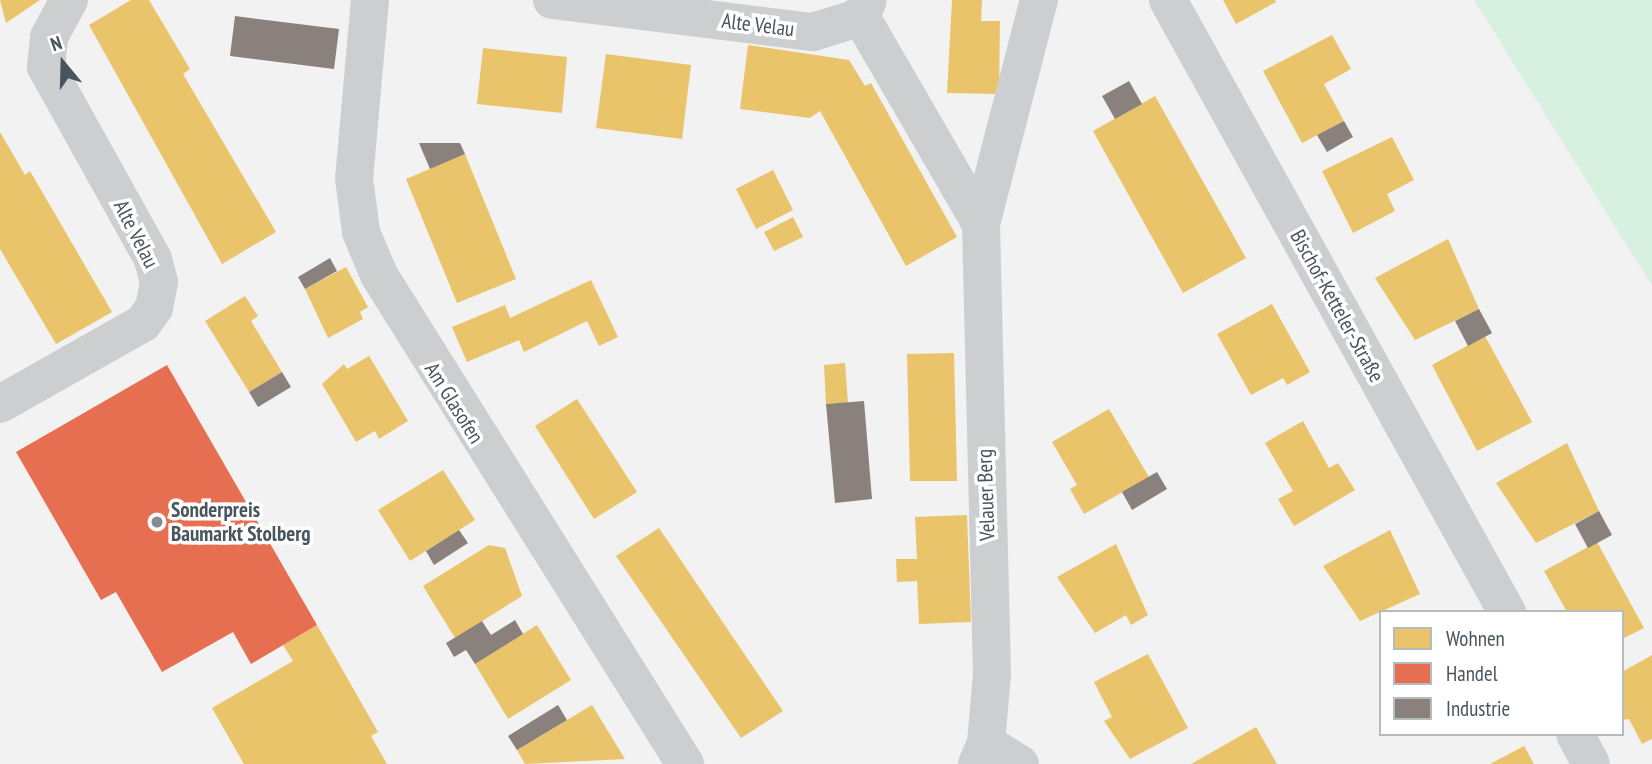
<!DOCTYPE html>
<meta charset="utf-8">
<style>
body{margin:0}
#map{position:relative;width:1652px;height:764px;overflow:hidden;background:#f2f2f2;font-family:"PT Sans Narrow",sans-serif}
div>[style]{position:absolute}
.green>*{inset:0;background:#d8f0e0}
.homes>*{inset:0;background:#e9c46a}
.shops>*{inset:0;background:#e76f51}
.industry>*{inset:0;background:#8a817c}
.minor>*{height:38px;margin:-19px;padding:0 19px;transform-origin:19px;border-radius:19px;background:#ccced0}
.dots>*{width:19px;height:19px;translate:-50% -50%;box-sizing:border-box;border:4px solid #fff;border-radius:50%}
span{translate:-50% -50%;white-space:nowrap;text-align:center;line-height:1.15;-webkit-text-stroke:7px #fff;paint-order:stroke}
.street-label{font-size:21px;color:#49555e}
.poi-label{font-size:21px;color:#49555e;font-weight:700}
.left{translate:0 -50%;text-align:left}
.legend{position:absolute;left:1379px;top:610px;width:245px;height:126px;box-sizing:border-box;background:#fff;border:2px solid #b6bbbf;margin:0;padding:9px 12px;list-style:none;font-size:21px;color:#49555e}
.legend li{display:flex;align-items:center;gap:14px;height:35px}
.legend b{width:35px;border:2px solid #b6bbbf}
.north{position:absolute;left:28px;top:28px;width:70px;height:70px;-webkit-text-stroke:5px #fff;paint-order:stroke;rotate:341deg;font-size:19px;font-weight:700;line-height:28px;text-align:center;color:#49555e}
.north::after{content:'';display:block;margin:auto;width:24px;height:32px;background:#49555e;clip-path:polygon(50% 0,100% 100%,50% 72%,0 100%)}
</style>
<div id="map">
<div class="green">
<div style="clip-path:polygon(1474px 0,1652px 0,1652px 286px)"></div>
</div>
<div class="homes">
<div style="clip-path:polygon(0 0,40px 0,6px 23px)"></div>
<div style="clip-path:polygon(131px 0,149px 0,190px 69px,183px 74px,276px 232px,222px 264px,89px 25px)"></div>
<div style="clip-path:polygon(952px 0,982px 0,981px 21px,1000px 21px,999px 94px,947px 93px)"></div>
<div style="clip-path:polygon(1223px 0,1275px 0,1276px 2px,1236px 24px)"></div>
<div style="clip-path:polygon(1332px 35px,1351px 69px,1324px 84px,1344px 121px,1302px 143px,1263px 71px)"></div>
<div style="clip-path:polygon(748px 45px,849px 60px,865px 86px,871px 83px,957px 237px,906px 266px,820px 111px,810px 118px,740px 109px)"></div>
<div style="clip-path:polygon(483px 48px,567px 57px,562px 113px,477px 104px)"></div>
<div style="clip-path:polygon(606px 54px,691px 65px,682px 139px,596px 128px)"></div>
<div style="clip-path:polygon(1155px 96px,1246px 258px,1183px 293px,1093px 131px)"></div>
<div style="clip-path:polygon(0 132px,25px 175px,30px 171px,112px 312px,56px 344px,0 249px)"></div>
<div style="clip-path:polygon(1392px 137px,1414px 180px,1387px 194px,1395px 211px,1353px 233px,1322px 171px)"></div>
<div style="clip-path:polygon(465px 154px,516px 279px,457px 303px,406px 179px)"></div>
<div style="clip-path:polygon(773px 170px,793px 210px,756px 229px,736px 189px)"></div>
<div style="clip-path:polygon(793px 217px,803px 237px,774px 251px,764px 232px)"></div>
<div style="clip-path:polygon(1448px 239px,1479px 309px,1415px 340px,1375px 278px)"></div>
<div style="clip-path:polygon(346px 267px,368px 307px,360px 312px,363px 319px,328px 338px,305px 289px)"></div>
<div style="clip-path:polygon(591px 280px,618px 337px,599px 346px,587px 321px,524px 352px,519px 340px,467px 362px,452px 327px,505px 305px,510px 318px)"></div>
<div style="clip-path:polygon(245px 296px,258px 316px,251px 321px,282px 372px,249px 392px,205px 321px)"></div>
<div style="clip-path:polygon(1272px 304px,1310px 372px,1287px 385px,1283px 378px,1251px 395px,1217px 334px)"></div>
<div style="clip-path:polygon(1485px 336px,1532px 422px,1477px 451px,1432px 365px)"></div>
<div style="clip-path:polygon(954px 353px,957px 481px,910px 481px,907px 354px)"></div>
<div style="clip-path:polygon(369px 356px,408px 421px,379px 439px,375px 431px,356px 442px,322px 384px,344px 364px,347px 369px)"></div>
<div style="clip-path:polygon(845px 363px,848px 403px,826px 404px,824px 365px)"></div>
<div style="clip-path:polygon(577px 399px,637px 492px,594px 519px,535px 426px)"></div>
<div style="clip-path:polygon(1109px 409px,1149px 477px,1084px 514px,1070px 489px,1077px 485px,1052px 442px)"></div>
<div style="clip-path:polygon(1303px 421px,1329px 468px,1338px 463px,1355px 490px,1294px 526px,1278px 499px,1293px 491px,1265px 443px)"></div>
<div style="clip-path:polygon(1567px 443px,1599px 511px,1536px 543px,1496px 483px)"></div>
<div style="clip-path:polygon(443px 470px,475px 520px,410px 561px,378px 510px)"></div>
<div style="clip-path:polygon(967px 515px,971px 622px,919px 624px,917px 581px,897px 582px,896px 559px,917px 559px,915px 517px)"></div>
<div style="clip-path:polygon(659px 528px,783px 711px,741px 738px,616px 556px)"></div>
<div style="clip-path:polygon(1390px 530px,1420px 594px,1360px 621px,1323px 566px)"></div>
<div style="clip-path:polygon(1597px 542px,1644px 628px,1622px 639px,1622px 612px,1567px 612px,1544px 571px)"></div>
<div style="clip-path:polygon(1116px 544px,1148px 615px,1131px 625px,1126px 615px,1095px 633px,1057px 577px)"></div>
<div style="clip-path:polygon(489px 545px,505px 548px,522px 596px,455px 638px,423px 586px)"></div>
<div style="clip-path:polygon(317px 625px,378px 732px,371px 736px,387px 764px,244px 764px,212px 708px,293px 661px,283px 645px)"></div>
<div style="clip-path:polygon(537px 625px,571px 680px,508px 719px,475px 664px)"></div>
<div style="clip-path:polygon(1148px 654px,1188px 728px,1130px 759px,1104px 721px,1112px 717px,1094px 682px)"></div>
<div style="clip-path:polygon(1652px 655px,1652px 739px,1642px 744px,1629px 719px,1622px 720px,1622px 672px)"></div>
<div style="clip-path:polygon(592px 705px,625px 759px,525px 764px,517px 750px)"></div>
<div style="clip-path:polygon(1256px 727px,1277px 764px,1191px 764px)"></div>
<div style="clip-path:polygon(1524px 746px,1534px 764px,1490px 764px)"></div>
</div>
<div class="shops">
<div style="clip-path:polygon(167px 365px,317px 625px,251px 664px,233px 632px,162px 672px,116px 592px,101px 600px,16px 452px)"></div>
</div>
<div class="industry">
<div style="clip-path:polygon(235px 16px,339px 29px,334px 69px,230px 56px)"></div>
<div style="clip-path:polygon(1129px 81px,1142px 104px,1115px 119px,1102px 96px)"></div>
<div style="clip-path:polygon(1344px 121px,1353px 137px,1327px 152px,1317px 135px)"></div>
<div style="clip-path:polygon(419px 143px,460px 143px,465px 154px,430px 169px)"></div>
<div style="clip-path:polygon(330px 258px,337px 271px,305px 289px,298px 277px)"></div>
<div style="clip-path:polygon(1479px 309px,1492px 333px,1468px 346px,1455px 321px)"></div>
<div style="clip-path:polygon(282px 372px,291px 387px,258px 407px,249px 392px)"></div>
<div style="clip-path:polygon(864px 401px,872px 499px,835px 503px,826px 404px)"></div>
<div style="clip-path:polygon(1157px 472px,1167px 489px,1132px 510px,1122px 492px)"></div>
<div style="clip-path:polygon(1599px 511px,1612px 535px,1588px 548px,1575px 524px)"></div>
<div style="clip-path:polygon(459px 530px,468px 543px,434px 565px,426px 551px)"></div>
<div style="clip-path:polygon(515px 620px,523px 634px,475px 664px,466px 650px,454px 657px,446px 643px,482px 621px,491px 635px)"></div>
<div style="clip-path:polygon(558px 705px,567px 720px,517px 750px,508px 736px)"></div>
</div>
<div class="minor">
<div style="left:370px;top:0;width:179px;rotate:95.1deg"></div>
<div style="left:354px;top:178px;width:54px;rotate:82.6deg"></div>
<div style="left:361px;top:232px;width:47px;rotate:67.3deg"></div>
<div style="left:379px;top:275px;width:577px;rotate:57.96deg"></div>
<div style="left:552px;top:0;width:263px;rotate:7deg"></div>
<div style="left:813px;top:32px;width:50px;rotate:-17.4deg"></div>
<div style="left:861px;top:17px;width:18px;rotate:-68deg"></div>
<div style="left:1168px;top:0;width:700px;rotate:61.02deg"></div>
<div style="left:861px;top:17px;width:239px;rotate:59.9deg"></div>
<div style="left:0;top:404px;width:164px;rotate:-29.5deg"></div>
<div style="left:143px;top:323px;width:19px;rotate:-54deg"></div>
<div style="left:154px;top:308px;width:26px;rotate:-79deg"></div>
<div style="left:159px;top:282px;width:24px;rotate:-105deg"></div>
<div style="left:153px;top:259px;width:220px;rotate:-119.1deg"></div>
<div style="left:46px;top:67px;width:30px;rotate:-84deg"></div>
<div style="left:49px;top:37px;width:42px;rotate:-61.6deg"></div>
<div style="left:1575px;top:734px;width:34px;rotate:62deg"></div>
<div style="left:986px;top:743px;width:40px;rotate:32deg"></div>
<div style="left:977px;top:764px;width:23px;rotate:-67deg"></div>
<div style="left:986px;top:743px;width:68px;rotate:-85deg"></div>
<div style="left:992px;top:675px;width:451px;rotate:-91.4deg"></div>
<div style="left:981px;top:224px;width:231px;rotate:-75.5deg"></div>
</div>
<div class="dots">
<div style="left:157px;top:522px;background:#848c92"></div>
</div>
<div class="street-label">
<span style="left:758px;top:25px;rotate:7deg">Alte Velau</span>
<span style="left:136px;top:234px;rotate:63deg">Alte Velau</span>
<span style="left:1337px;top:306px;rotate:61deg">Bischof-Ketteler-Straße</span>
<span style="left:454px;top:403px;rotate:58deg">Am Glasofen</span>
<span style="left:986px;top:495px;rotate:-92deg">Velauer Berg</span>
</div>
<div class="poi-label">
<span class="left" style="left:171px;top:522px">Sonderpreis<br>Baumarkt Stolberg</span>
</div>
<ul class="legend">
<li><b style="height:19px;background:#e9c46a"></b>Wohnen</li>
<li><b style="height:19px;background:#e76f51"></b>Handel</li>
<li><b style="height:19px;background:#8a817c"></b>Industrie</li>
</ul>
<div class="north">N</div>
</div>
